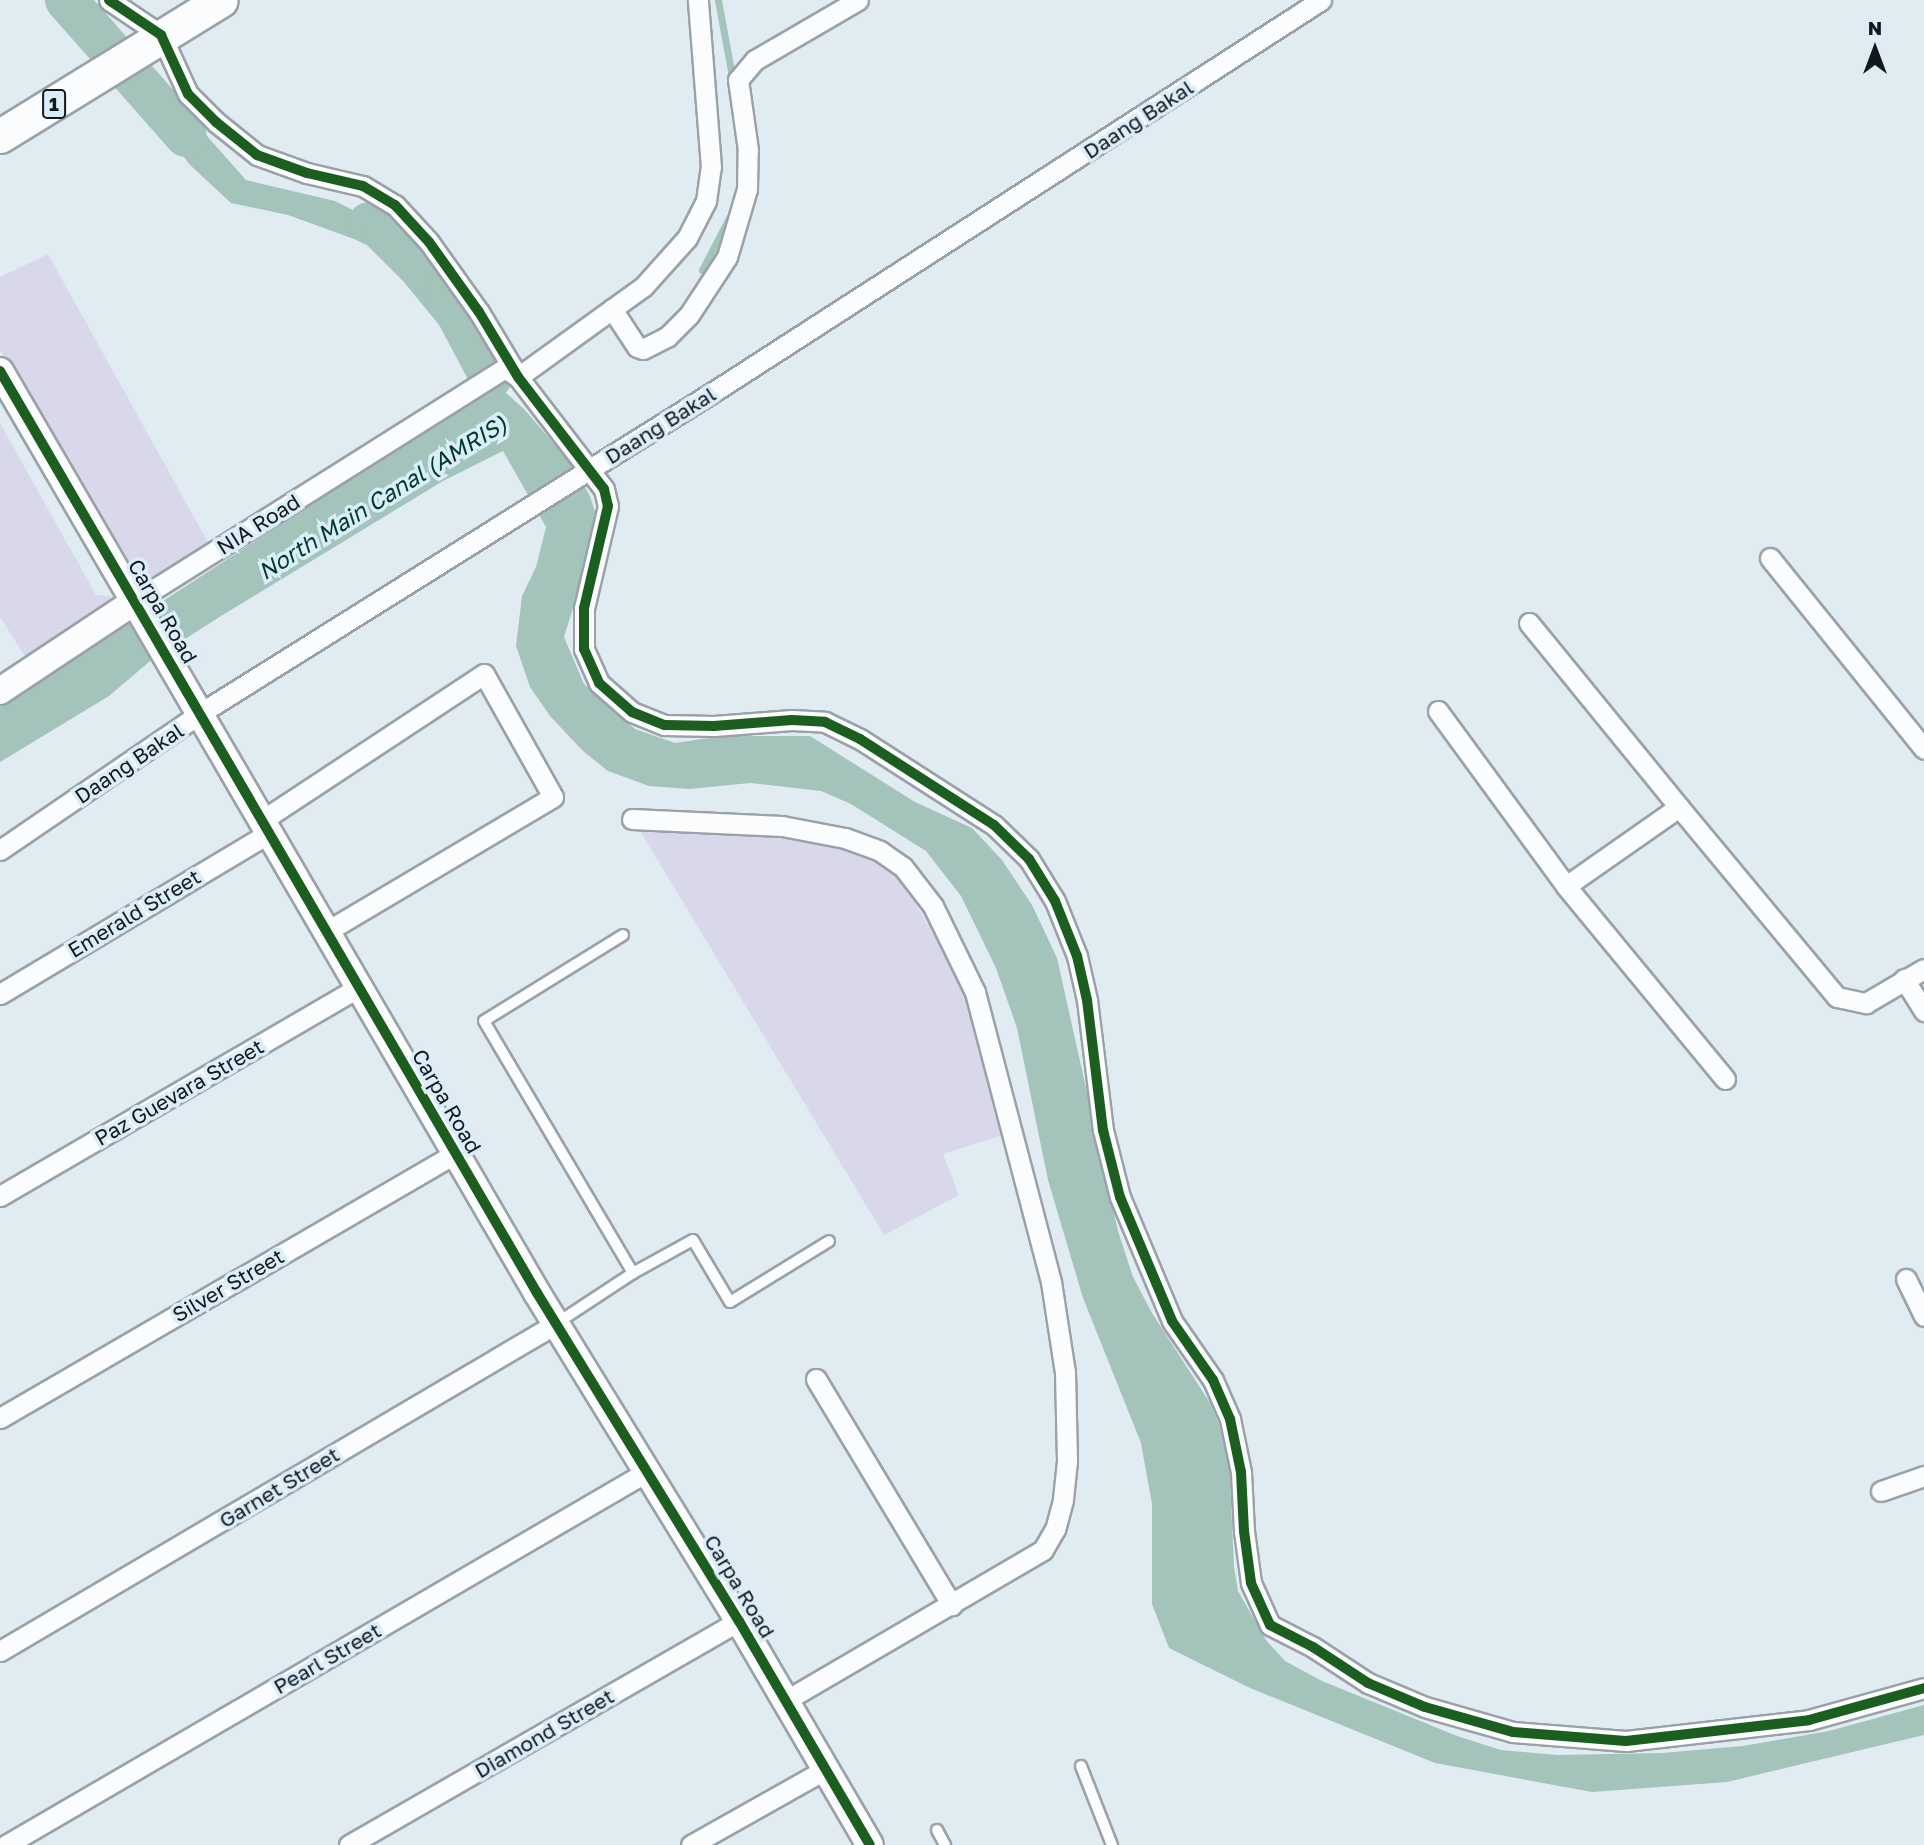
<!DOCTYPE html>
<style>
body{margin:0}
#map{position:relative;width:1924px;height:1845px;overflow:hidden;background:#e1ecf2;font-family:"Golos Text",sans-serif}
div>[style]{position:absolute}
.green>*{inset:0;background:#d9d8eb}
.water>*{inset:0;background:#a4c3bb}
.stream>*{height:7px;margin:-3.5px;padding:0 3.5px;transform-origin:3.5px;border-radius:3.5px;background:#a4c3bb}
.river>*{height:42px;margin:-21px;padding:0 21px;transform-origin:21px;border-radius:21px;background:#a4c3bb}
.roads{filter:drop-shadow(2px 0 #9aa2a7) drop-shadow(-2px 0 #9aa2a7) drop-shadow(0 2px #9aa2a7) drop-shadow(0 -2px #9aa2a7)}
.lane>*{height:10px;margin:-5px;padding:0 5px;transform-origin:5px;border-radius:5px;background:#fafcfd}
.street>*{height:19px;margin:-9.5px;padding:0 9.5px;transform-origin:9.5px;border-radius:9.5px;background:#fafcfd}
.secondary>*{height:26px;margin:-13px;padding:0 13px;transform-origin:13px;border-radius:13px;background:#fafcfd}
.highway>*{height:33px;margin:-16.5px;padding:0 16.5px;transform-origin:16.5px;border-radius:16.5px;background:#fafcfd}
.cycleway>*{height:10px;margin:-5px;padding:0 5px;transform-origin:5px;border-radius:5px;background:#1b5e20}
span{translate:-50% -50%;white-space:nowrap;text-align:center;line-height:1.15;-webkit-text-stroke:7px #daedf9;paint-order:stroke}
.shield-label span{padding:2px 5px;background:#daedf9;border:2px solid;border-radius:5px;-webkit-text-stroke-width:0}
.shield-label{font-size:19px;color:#12191d;font-weight:700}
.street-label{font-size:21px;color:#12191d}
.water-label{font-size:23px;color:#003a2c;font-style:italic}
.north{position:absolute;left:1840px;top:14px;width:70px;height:70px;-webkit-text-stroke:5px #daedf9;paint-order:stroke;rotate:0deg;font-size:19px;font-weight:700;line-height:28px;text-align:center;color:#12191d}
.north::after{content:'';display:block;margin:auto;width:24px;height:32px;background:#12191d;clip-path:polygon(50% 0,100% 100%,50% 72%,0 100%)}
</style>
<div id="map">
<div class="green">
<div style="clip-path:polygon(48px 254px,209px 544px,144px 585px,0 350px,0 277px)"></div>
<div style="clip-path:polygon(0 423px,96px 595px,110px 596px,115px 603px,26px 658px,0 617px)"></div>
<div style="clip-path:polygon(654px 816px,737px 819px,887px 856px,940px 945px,990px 1048px,1006px 1134px,943px 1154px,959px 1195px,884px 1235px,640px 831px)"></div>
</div>
<div class="water">
<div style="clip-path:polygon(161px 84px,246px 180px,335px 201px,390px 229px,472px 338px,496px 384px,524px 409px,573px 466px,590px 496px,596px 515px,592px 547px,564px 637px,584px 684px,635px 729px,675px 743px,722px 736px,810px 736px,915px 802px,972px 828px,1002px 860px,1032px 905px,1057px 958px,1118px 1231px,1133px 1277px,1152px 1313px,1210px 1403px,1220px 1427px,1229px 1456px,1234px 1567px,1238px 1591px,1266px 1640px,1285px 1661px,1322px 1681px,1457px 1736px,1501px 1750px,1557px 1755px,1662px 1753px,1743px 1746px,1829px 1731px,1924px 1705px,1924px 1735px,1727px 1782px,1592px 1792px,1435px 1763px,1250px 1688px,1169px 1648px,1152px 1604px,1152px 1504px,1141px 1443px,1083px 1298px,1048px 1180px,1017px 1028px,996px 968px,961px 896px,926px 851px,851px 804px,821px 791px,750px 783px,689px 789px,649px 786px,608px 771px,583px 751px,550px 716px,530px 687px,516px 646px,522px 596px,536px 567px,546px 527px,503px 451px,443px 481px,221px 616px,149px 662px,109px 696px,0 762px,0 707px,484px 392px,475px 369px,404px 282px,365px 243px,288px 215px,231px 203px,190px 165px,138px 97px)"></div>
</div>
<div class="stream">
<div style="left:718px;top:0;width:83px;rotate:79.6deg"></div>
<div style="left:702px;top:270px;width:59px;rotate:-62.6deg"></div>
</div>
<div class="river">
<div style="left:66px;top:0;width:181px;rotate:48.6deg"></div>
<div style="left:369px;top:223px;width:16px;rotate:22deg"></div>
<div style="left:384px;top:229px;width:89px;rotate:45.9deg"></div>
<div style="left:446px;top:293px;width:96px;rotate:62.1deg"></div>
</div>
<div class="roads">
<div class="lane">
<div style="left:623px;top:935px;width:163px;rotate:148.3deg"></div>
<div style="left:484px;top:1021px;width:293px;rotate:59.4deg"></div>
<div style="left:557px;top:1323px;width:91px;rotate:-33.3deg"></div>
<div style="left:633px;top:1273px;width:68px;rotate:-28.8deg"></div>
<div style="left:693px;top:1240px;width:72px;rotate:59.2deg"></div>
<div style="left:730px;top:1302px;width:116px;rotate:-31.6deg"></div>
<div style="left:1081px;top:1766px;width:85px;rotate:68.6deg"></div>
<div style="left:937px;top:1830px;width:17px;rotate:62deg"></div>
</div>
<div class="street">
<div style="left:109px;top:0;width:63px;rotate:33.9deg"></div>
<div style="left:161px;top:35px;width:65px;rotate:65.4deg"></div>
<div style="left:188px;top:94px;width:40px;rotate:45deg"></div>
<div style="left:216px;top:122px;width:53px;rotate:38.8deg"></div>
<div style="left:257px;top:155px;width:53px;rotate:19.8deg"></div>
<div style="left:307px;top:173px;width:57px;rotate:13.1deg"></div>
<div style="left:363px;top:186px;width:37px;rotate:31deg"></div>
<div style="left:395px;top:205px;width:50px;rotate:47.4deg"></div>
<div style="left:429px;top:242px;width:86px;rotate:54.5deg"></div>
<div style="left:479px;top:312px;width:76px;rotate:59deg"></div>
<div style="left:518px;top:377px;width:141px;rotate:52.5deg"></div>
<div style="left:604px;top:489px;width:17px;rotate:77deg"></div>
<div style="left:608px;top:506px;width:105px;rotate:103.2deg"></div>
<div style="left:584px;top:608px;width:41px;rotate:90deg"></div>
<div style="left:584px;top:649px;width:37px;rotate:66deg"></div>
<div style="left:599px;top:683px;width:44px;rotate:41.3deg"></div>
<div style="left:632px;top:712px;width:35px;rotate:22deg"></div>
<div style="left:665px;top:725px;width:49px;rotate:1.2deg"></div>
<div style="left:714px;top:726px;width:78px;rotate:-4.4deg"></div>
<div style="left:792px;top:720px;width:33px;rotate:3deg"></div>
<div style="left:825px;top:722px;width:39px;rotate:26deg"></div>
<div style="left:860px;top:739px;width:159px;rotate:32.7deg"></div>
<div style="left:994px;top:825px;width:49px;rotate:44.2deg"></div>
<div style="left:1029px;top:859px;width:49px;rotate:58.2deg"></div>
<div style="left:1055px;top:901px;width:59px;rotate:68.2deg"></div>
<div style="left:1077px;top:956px;width:45px;rotate:77.2deg"></div>
<div style="left:1087px;top:1000px;width:131px;rotate:83deg"></div>
<div style="left:1103px;top:1130px;width:69px;rotate:75.8deg"></div>
<div style="left:1120px;top:1197px;width:134px;rotate:67.2deg"></div>
<div style="left:1172px;top:1321px;width:72px;rotate:55.2deg"></div>
<div style="left:1213px;top:1380px;width:43px;rotate:66.4deg"></div>
<div style="left:1230px;top:1419px;width:54px;rotate:78.3deg"></div>
<div style="left:1241px;top:1472px;width:59px;rotate:87.1deg"></div>
<div style="left:1244px;top:1531px;width:52px;rotate:82.3deg"></div>
<div style="left:1251px;top:1583px;width:46px;rotate:65.7deg"></div>
<div style="left:1270px;top:1625px;width:48px;rotate:27.1deg"></div>
<div style="left:1313px;top:1647px;width:66px;rotate:33.2deg"></div>
<div style="left:1368px;top:1683px;width:62px;rotate:22.8deg"></div>
<div style="left:1425px;top:1707px;width:91px;rotate:15.9deg"></div>
<div style="left:1513px;top:1732px;width:113px;rotate:4.6deg"></div>
<div style="left:1626px;top:1741px;width:184px;rotate:-6.5deg"></div>
<div style="left:1809px;top:1720px;width:119px;rotate:-15.5deg"></div>
<div style="left:612px;top:309px;width:45px;rotate:56.7deg"></div>
<div style="left:637px;top:347px;width:6px;rotate:18deg"></div>
<div style="left:643px;top:349px;width:27px;rotate:-27deg"></div>
<div style="left:667px;top:337px;width:31px;rotate:-45deg"></div>
<div style="left:689px;top:315px;width:69px;rotate:-56.8deg"></div>
<div style="left:727px;top:257px;width:71px;rotate:-73.6deg"></div>
<div style="left:747px;top:189px;width:39px;rotate:-89deg"></div>
<div style="left:748px;top:150px;width:71px;rotate:-98.1deg"></div>
<div style="left:738px;top:80px;width:26px;rotate:-50deg"></div>
<div style="left:755px;top:60px;width:119px;rotate:-30.2deg"></div>
<div style="left:1770px;top:558px;width:245px;rotate:51.1deg"></div>
<div style="left:140px;top:598px;width:431px;rotate:-32.2deg"></div>
<div style="left:505px;top:368px;width:16px;rotate:35deg"></div>
<div style="left:518px;top:377px;width:154px;rotate:-35.8deg"></div>
<div style="left:643px;top:287px;width:66px;rotate:-48.1deg"></div>
<div style="left:687px;top:238px;width:42px;rotate:-62.8deg"></div>
<div style="left:706px;top:201px;width:34px;rotate:-82deg"></div>
<div style="left:711px;top:167px;width:168px;rotate:-94.5deg"></div>
<div style="left:1529px;top:623px;width:237px;rotate:50.8deg"></div>
<div style="left:1438px;top:711px;width:217px;rotate:53.8deg"></div>
<div style="left:632px;top:819px;width:150px;rotate:2.7deg"></div>
<div style="left:782px;top:826px;width:64px;rotate:10.8deg"></div>
<div style="left:845px;top:838px;width:37px;rotate:20deg"></div>
<div style="left:880px;top:851px;width:28px;rotate:35deg"></div>
<div style="left:903px;top:867px;width:49px;rotate:52.4deg"></div>
<div style="left:933px;top:906px;width:96px;rotate:64deg"></div>
<div style="left:975px;top:992px;width:300px;rotate:75.3deg"></div>
<div style="left:1051px;top:1282px;width:91px;rotate:81.2deg"></div>
<div style="left:1065px;top:1372px;width:89px;rotate:88.7deg"></div>
<div style="left:1067px;top:1461px;width:39px;rotate:96deg"></div>
<div style="left:1063px;top:1500px;width:30px;rotate:105deg"></div>
<div style="left:1055px;top:1529px;width:24px;rotate:120deg"></div>
<div style="left:1043px;top:1550px;width:298px;rotate:149.7deg"></div>
<div style="left:261px;top:821px;width:267px;rotate:-33.4deg"></div>
<div style="left:484px;top:674px;width:141px;rotate:60.7deg"></div>
<div style="left:553px;top:797px;width:264px;rotate:149.3deg"></div>
<div style="left:0;top:850px;width:241px;rotate:-34.3deg"></div>
<div style="left:199px;top:714px;width:616px;rotate:-32.06deg"></div>
<div style="left:721px;top:387px;width:714px;rotate:-32.82deg"></div>
<div style="left:1904px;top:979px;width:38px;rotate:58deg"></div>
<div style="left:0;top:994px;width:313px;rotate:-30.9deg"></div>
<div style="left:1725px;top:1079px;width:250px;rotate:-129.5deg"></div>
<div style="left:1566px;top:886px;width:138px;rotate:-35deg"></div>
<div style="left:1679px;top:807px;width:247px;rotate:50.3deg"></div>
<div style="left:1837px;top:997px;width:30px;rotate:12deg"></div>
<div style="left:1866px;top:1003px;width:67px;rotate:-30.4deg"></div>
<div style="left:0;top:1196px;width:415px;rotate:-30.2deg"></div>
<div style="left:1906px;top:1279px;width:41px;rotate:64.1deg"></div>
<div style="left:816px;top:1379px;width:264px;rotate:59deg"></div>
<div style="left:0;top:1418px;width:527px;rotate:-30.16deg"></div>
<div style="left:1881px;top:1491px;width:46px;rotate:-19.2deg"></div>
<div style="left:0;top:1651px;width:646px;rotate:-30.49deg"></div>
<div style="left:6px;top:1845px;width:743px;rotate:-30.22deg"></div>
<div style="left:349px;top:1845px;width:450px;rotate:-29.9deg"></div>
<div style="left:691px;top:1845px;width:155px;rotate:-29.4deg"></div>
</div>
<div class="secondary">
<div style="left:0;top:371px;width:1067px;rotate:59.78deg"></div>
<div style="left:537px;top:1293px;width:385px;rotate:58.4deg"></div>
<div style="left:739px;top:1621px;width:259px;rotate:59.7deg"></div>
<div style="left:0;top:691px;width:168px;rotate:-33.6deg"></div>
</div>
<div class="highway">
<div style="left:0;top:136px;width:259px;rotate:-31.6deg"></div>
</div>
</div>
<div class="cycleway">
<div style="left:109px;top:0;width:63px;rotate:33.9deg"></div>
<div style="left:161px;top:35px;width:65px;rotate:65.4deg"></div>
<div style="left:188px;top:94px;width:40px;rotate:45deg"></div>
<div style="left:216px;top:122px;width:53px;rotate:38.8deg"></div>
<div style="left:257px;top:155px;width:53px;rotate:19.8deg"></div>
<div style="left:307px;top:173px;width:57px;rotate:13.1deg"></div>
<div style="left:363px;top:186px;width:37px;rotate:31deg"></div>
<div style="left:395px;top:205px;width:50px;rotate:47.4deg"></div>
<div style="left:429px;top:242px;width:86px;rotate:54.5deg"></div>
<div style="left:479px;top:312px;width:76px;rotate:59deg"></div>
<div style="left:518px;top:377px;width:141px;rotate:52.5deg"></div>
<div style="left:604px;top:489px;width:17px;rotate:77deg"></div>
<div style="left:608px;top:506px;width:105px;rotate:103.2deg"></div>
<div style="left:584px;top:608px;width:41px;rotate:90deg"></div>
<div style="left:584px;top:649px;width:37px;rotate:66deg"></div>
<div style="left:599px;top:683px;width:44px;rotate:41.3deg"></div>
<div style="left:632px;top:712px;width:35px;rotate:22deg"></div>
<div style="left:665px;top:725px;width:49px;rotate:1.2deg"></div>
<div style="left:714px;top:726px;width:78px;rotate:-4.4deg"></div>
<div style="left:792px;top:720px;width:33px;rotate:3deg"></div>
<div style="left:825px;top:722px;width:39px;rotate:26deg"></div>
<div style="left:860px;top:739px;width:159px;rotate:32.7deg"></div>
<div style="left:994px;top:825px;width:49px;rotate:44.2deg"></div>
<div style="left:1029px;top:859px;width:49px;rotate:58.2deg"></div>
<div style="left:1055px;top:901px;width:59px;rotate:68.2deg"></div>
<div style="left:1077px;top:956px;width:45px;rotate:77.2deg"></div>
<div style="left:1087px;top:1000px;width:131px;rotate:83deg"></div>
<div style="left:1103px;top:1130px;width:69px;rotate:75.8deg"></div>
<div style="left:1120px;top:1197px;width:134px;rotate:67.2deg"></div>
<div style="left:1172px;top:1321px;width:72px;rotate:55.2deg"></div>
<div style="left:1213px;top:1380px;width:43px;rotate:66.4deg"></div>
<div style="left:1230px;top:1419px;width:54px;rotate:78.3deg"></div>
<div style="left:1241px;top:1472px;width:59px;rotate:87.1deg"></div>
<div style="left:1244px;top:1531px;width:52px;rotate:82.3deg"></div>
<div style="left:1251px;top:1583px;width:46px;rotate:65.7deg"></div>
<div style="left:1270px;top:1625px;width:48px;rotate:27.1deg"></div>
<div style="left:1313px;top:1647px;width:66px;rotate:33.2deg"></div>
<div style="left:1368px;top:1683px;width:62px;rotate:22.8deg"></div>
<div style="left:1425px;top:1707px;width:91px;rotate:15.9deg"></div>
<div style="left:1513px;top:1732px;width:113px;rotate:4.6deg"></div>
<div style="left:1626px;top:1741px;width:184px;rotate:-6.5deg"></div>
<div style="left:1809px;top:1720px;width:119px;rotate:-15.5deg"></div>
<div style="left:0;top:371px;width:1067px;rotate:59.78deg"></div>
<div style="left:537px;top:1293px;width:385px;rotate:58.4deg"></div>
<div style="left:739px;top:1621px;width:259px;rotate:59.7deg"></div>
</div>
<div class="shield-label">
<span style="left:54px;top:104px">1</span>
</div>
<div class="street-label">
<span style="left:1138px;top:119px;rotate:-33deg">Daang Bakal</span>
<span style="left:660px;top:425px;rotate:-32deg">Daang Bakal</span>
<span style="left:258px;top:524px;rotate:-32deg">NIA Road</span>
<span style="left:163px;top:611px;rotate:60deg">Carpa Road</span>
<span style="left:129px;top:763px;rotate:-34deg">Daang Bakal</span>
<span style="left:134px;top:913px;rotate:-31deg">Emerald Street</span>
<span style="left:179px;top:1092px;rotate:-30deg">Paz Guevara Street</span>
<span style="left:447px;top:1101px;rotate:60deg">Carpa Road</span>
<span style="left:228px;top:1285px;rotate:-30deg">Silver Street</span>
<span style="left:279px;top:1487px;rotate:-31deg">Garnet Street</span>
<span style="left:740px;top:1586px;rotate:59deg">Carpa Road</span>
<span style="left:327px;top:1658px;rotate:-30deg">Pearl Street</span>
<span style="left:544px;top:1733px;rotate:-30deg">Diamond Street</span>
</div>
<div class="water-label">
<span style="left:382px;top:497px;rotate:-32deg">North Main Canal (AMRIS)</span>
</div>
<div class="north">N</div>
</div>
